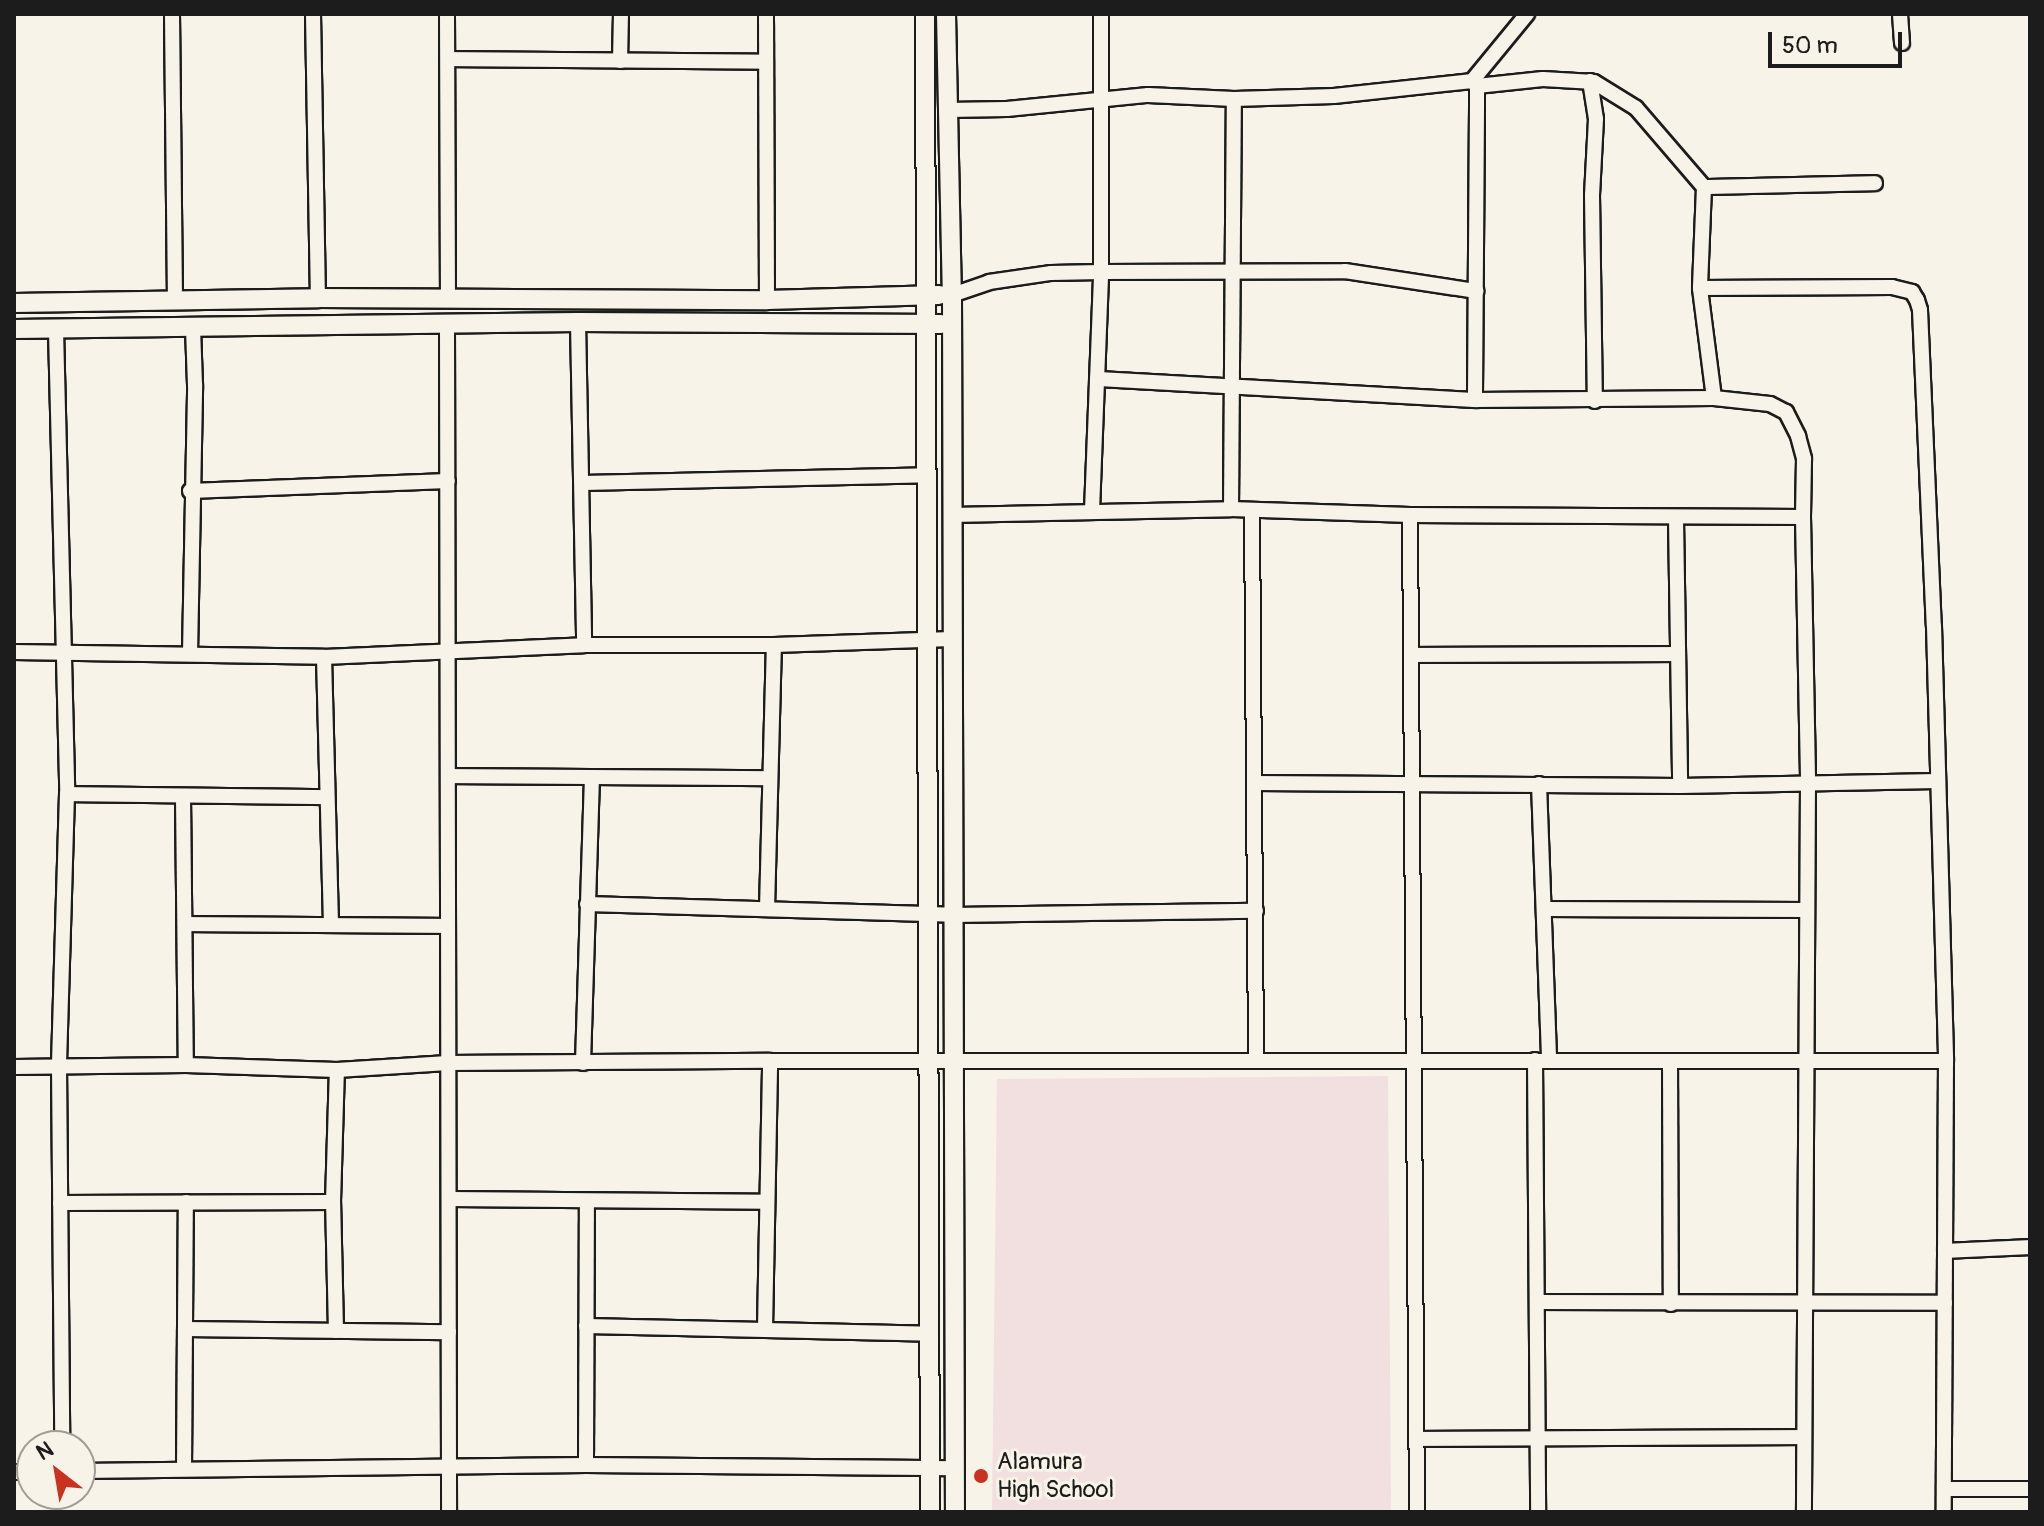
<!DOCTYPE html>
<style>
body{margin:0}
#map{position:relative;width:2044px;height:1526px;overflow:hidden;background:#f7f3e8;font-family:Pangolin,sans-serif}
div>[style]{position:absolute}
.built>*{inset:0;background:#f2e0e1}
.roads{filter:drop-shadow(2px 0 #1c1c1c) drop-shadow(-2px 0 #1c1c1c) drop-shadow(0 2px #1c1c1c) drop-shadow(0 -2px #1c1c1c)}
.minor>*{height:14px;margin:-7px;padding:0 7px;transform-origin:7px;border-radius:7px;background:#f7f3e8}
.tertiary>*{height:18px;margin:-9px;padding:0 9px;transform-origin:9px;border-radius:9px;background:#f7f3e8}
.dots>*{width:22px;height:22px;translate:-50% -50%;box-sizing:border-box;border:4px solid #f7f3e8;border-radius:50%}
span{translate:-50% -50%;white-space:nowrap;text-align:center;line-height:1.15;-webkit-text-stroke:6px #f7f3e8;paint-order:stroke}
.poi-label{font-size:24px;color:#1c1c1c}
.left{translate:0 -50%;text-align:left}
.frame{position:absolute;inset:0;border:16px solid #1c1c1c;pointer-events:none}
.north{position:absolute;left:16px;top:1430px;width:80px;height:80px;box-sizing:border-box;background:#f7f3e8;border:2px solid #9f9d96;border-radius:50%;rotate:329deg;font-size:22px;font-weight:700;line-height:32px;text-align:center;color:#1c1c1c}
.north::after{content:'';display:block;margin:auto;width:28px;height:36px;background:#c8321e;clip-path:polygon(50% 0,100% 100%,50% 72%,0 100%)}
.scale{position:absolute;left:1768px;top:32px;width:134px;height:36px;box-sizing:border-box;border:4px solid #1c1c1c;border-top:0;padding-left:10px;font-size:24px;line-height:28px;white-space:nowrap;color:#1c1c1c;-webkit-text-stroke:6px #f7f3e8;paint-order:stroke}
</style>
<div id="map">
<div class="built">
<div style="clip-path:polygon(1388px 1076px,1391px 1512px,992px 1512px,997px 1079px)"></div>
</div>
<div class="roads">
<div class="minor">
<div style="left:172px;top:14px;width:288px;rotate:89.4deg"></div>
<div style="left:313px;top:14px;width:284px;rotate:89deg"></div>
<div style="left:447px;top:14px;width:284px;rotate:89.8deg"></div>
<div style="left:766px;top:14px;width:286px;rotate:89.8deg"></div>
<div style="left:1900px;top:14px;width:29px;rotate:86deg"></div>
<div style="left:448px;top:59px;width:318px;rotate:0.5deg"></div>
<div style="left:620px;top:61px;width:47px;rotate:-88.8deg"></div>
<div style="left:1472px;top:81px;width:7px;rotate:45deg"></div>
<div style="left:1477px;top:86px;width:21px;rotate:90deg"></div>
<div style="left:1477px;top:107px;width:293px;rotate:90.4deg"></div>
<div style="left:1475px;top:400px;width:239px;rotate:-0.5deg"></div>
<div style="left:1714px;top:398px;width:56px;rotate:6.1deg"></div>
<div style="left:1770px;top:404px;width:18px;rotate:27deg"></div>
<div style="left:1786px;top:412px;width:27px;rotate:63deg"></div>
<div style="left:1798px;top:436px;width:24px;rotate:75deg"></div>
<div style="left:1804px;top:459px;width:58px;rotate:91deg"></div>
<div style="left:1590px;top:81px;width:38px;rotate:81deg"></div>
<div style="left:1596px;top:119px;width:76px;rotate:93deg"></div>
<div style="left:1592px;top:195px;width:206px;rotate:89.2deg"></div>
<div style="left:1477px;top:86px;width:66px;rotate:-6.1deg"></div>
<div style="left:1543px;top:79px;width:51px;rotate:3.4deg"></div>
<div style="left:1594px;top:82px;width:49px;rotate:31.8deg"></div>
<div style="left:1636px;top:108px;width:104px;rotate:49.3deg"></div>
<div style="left:1704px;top:187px;width:101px;rotate:92.3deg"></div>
<div style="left:947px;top:110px;width:60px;rotate:-1deg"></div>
<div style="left:1007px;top:109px;width:142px;rotate:-5.7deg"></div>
<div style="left:1148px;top:95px;width:86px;rotate:2.7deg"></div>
<div style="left:1234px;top:99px;width:100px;rotate:-1.7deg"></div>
<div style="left:1334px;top:96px;width:139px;rotate:-6.2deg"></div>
<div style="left:1472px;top:81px;width:87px;rotate:-50.6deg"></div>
<div style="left:1704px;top:187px;width:171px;rotate:-1.3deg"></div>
<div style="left:952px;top:295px;width:39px;rotate:-19deg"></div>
<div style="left:989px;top:282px;width:63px;rotate:-8.3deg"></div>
<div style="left:1051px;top:273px;width:50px;rotate:-1.1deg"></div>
<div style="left:1101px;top:272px;width:244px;rotate:-0.2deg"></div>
<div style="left:1345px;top:271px;width:133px;rotate:8.7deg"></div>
<div style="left:578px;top:322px;width:323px;rotate:88.9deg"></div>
<div style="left:447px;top:324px;width:1188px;rotate:89.9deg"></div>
<div style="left:56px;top:330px;width:464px;rotate:88.6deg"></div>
<div style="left:67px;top:794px;width:272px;rotate:91.7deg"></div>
<div style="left:59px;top:1066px;width:380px;rotate:89.5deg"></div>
<div style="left:1097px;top:379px;width:379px;rotate:3.2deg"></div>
<div style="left:1714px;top:398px;width:111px;rotate:-97.3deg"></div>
<div style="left:1700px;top:288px;width:192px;rotate:-0.3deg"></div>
<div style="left:1892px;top:287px;width:21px;rotate:14deg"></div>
<div style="left:1912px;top:292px;width:9px;rotate:58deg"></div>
<div style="left:1917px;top:300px;width:10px;rotate:73deg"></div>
<div style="left:1920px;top:310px;width:316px;rotate:87.5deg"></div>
<div style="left:1934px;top:626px;width:435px;rotate:88.4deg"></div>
<div style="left:1946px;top:1061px;width:451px;rotate:90.3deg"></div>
<div style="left:583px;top:483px;width:346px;rotate:-1.3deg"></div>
<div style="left:190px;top:491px;width:258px;rotate:-2.2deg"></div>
<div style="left:1231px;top:509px;width:410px;rotate:-89.6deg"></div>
<div style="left:1092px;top:511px;width:239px;rotate:-87.8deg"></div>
<div style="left:1101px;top:272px;width:258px;rotate:-90deg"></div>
<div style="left:1252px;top:511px;width:549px;rotate:89.58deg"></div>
<div style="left:952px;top:515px;width:279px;rotate:-1.2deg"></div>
<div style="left:1231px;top:509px;width:179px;rotate:1.9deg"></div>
<div style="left:1410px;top:515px;width:393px;rotate:0.3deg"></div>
<div style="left:1803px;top:517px;width:268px;rotate:88.9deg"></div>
<div style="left:1808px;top:785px;width:727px;rotate:90.32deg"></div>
<div style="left:1410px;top:515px;width:997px;rotate:89.6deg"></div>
<div style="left:1676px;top:519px;width:267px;rotate:89.1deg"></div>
<div style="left:14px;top:652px;width:310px;rotate:0.9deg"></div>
<div style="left:324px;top:657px;width:260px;rotate:-2.6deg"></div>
<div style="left:584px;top:645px;width:190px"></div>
<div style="left:774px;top:645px;width:178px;rotate:-1.9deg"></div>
<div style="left:190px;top:654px;width:269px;rotate:-88.9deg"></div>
<div style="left:195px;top:385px;width:56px;rotate:-92deg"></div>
<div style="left:1412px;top:655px;width:265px;rotate:-0.2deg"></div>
<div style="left:324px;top:657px;width:268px;rotate:88.5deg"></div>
<div style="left:448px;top:776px;width:322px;rotate:0.4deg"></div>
<div style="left:1255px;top:783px;width:425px;rotate:0.4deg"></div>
<div style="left:1680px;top:786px;width:257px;rotate:-1.1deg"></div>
<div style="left:1539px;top:784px;width:276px;rotate:87.9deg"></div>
<div style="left:67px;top:794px;width:260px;rotate:0.7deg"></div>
<div style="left:183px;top:797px;width:268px;rotate:89.4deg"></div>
<div style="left:587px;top:904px;width:366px;rotate:1.7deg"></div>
<div style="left:953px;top:915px;width:303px;rotate:-0.8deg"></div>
<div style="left:767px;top:909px;width:264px;rotate:-88.5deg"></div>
<div style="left:1544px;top:909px;width:263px;rotate:0.2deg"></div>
<div style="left:186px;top:924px;width:262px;rotate:0.4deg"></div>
<div style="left:1535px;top:1060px;width:452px;rotate:89.6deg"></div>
<div style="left:1670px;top:1061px;width:243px;rotate:89.8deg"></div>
<div style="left:583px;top:1063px;width:284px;rotate:-88.2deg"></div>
<div style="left:14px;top:1067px;width:172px;rotate:-0.7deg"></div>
<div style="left:186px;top:1065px;width:151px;rotate:1.9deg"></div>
<div style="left:337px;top:1070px;width:111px;rotate:-3.6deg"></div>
<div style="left:448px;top:1063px;width:322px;rotate:-0.4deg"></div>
<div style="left:770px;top:1061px;width:1176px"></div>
<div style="left:450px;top:1199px;width:317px;rotate:0.5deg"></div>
<div style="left:60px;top:1203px;width:273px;rotate:-0.2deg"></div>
<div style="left:1945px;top:1251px;width:85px;rotate:-2.7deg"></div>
<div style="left:1537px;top:1302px;width:408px;rotate:0.1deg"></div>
<div style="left:586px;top:1326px;width:345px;rotate:1.3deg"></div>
<div style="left:185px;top:1329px;width:264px;rotate:0.7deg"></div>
<div style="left:765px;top:1329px;width:268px;rotate:-88.9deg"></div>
<div style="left:336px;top:1331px;width:129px;rotate:-91.3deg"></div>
<div style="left:333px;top:1202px;width:132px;rotate:-88.3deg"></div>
<div style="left:1417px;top:1439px;width:387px;rotate:-0.3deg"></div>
<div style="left:586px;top:1465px;width:264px;rotate:-89.8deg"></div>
<div style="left:184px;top:1468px;width:266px;rotate:-89.6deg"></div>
<div style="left:80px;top:1471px;width:506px;rotate:-0.68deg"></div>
<div style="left:586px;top:1465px;width:369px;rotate:0.5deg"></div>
<div style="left:14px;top:1472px;width:18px"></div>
<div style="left:1944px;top:1489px;width:86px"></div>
</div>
<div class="tertiary">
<div style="left:925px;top:14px;width:1498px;rotate:89.81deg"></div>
<div style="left:946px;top:14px;width:281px;rotate:88.8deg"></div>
<div style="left:952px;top:295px;width:1217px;rotate:89.86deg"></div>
<div style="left:14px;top:303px;width:304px;rotate:-0.9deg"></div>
<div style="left:318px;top:298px;width:449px;rotate:0.3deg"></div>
<div style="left:767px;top:300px;width:172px;rotate:-1.7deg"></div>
<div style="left:14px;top:329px;width:564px;rotate:-0.71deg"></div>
<div style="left:578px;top:322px;width:363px;rotate:0.3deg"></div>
</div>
</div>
<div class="dots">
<div style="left:981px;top:1476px;background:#c8321e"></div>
</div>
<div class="poi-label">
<span class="left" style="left:997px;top:1476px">Alamura<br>High School</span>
</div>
<div class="frame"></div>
<div class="north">N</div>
<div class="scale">50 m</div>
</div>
